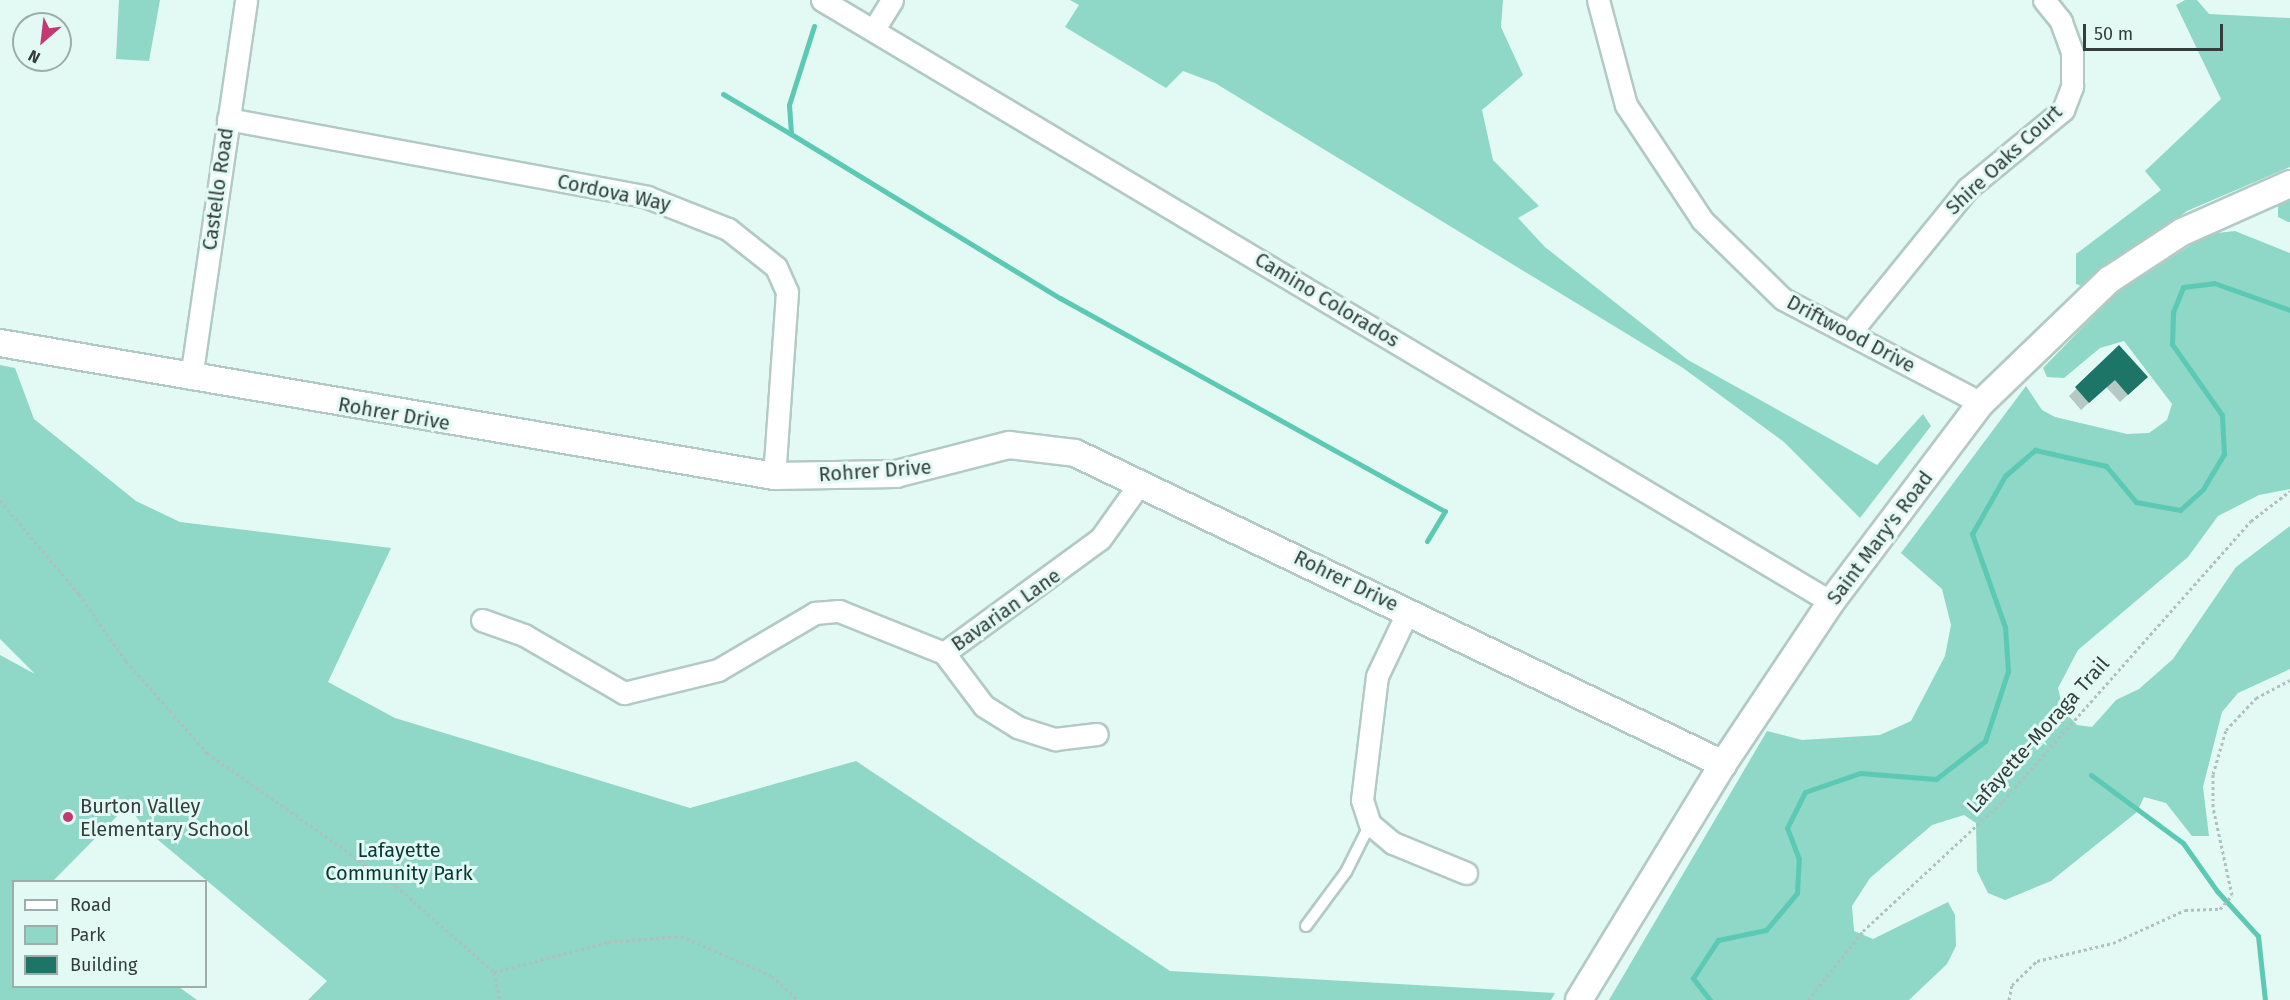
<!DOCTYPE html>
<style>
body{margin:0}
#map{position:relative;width:2290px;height:1000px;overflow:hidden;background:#e3faf4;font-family:"Fira Sans",sans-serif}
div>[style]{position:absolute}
.green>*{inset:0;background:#8fd7c7}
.shadow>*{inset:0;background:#0003}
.stream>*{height:5px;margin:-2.5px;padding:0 2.5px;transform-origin:2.5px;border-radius:2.5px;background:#5cc9b4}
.building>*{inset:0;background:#1c7566}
.path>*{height:3px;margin-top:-1.5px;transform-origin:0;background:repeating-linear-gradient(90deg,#aec1bc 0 3px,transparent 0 6px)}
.roads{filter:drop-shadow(2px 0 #b3cac4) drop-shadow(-2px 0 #b3cac4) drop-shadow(0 2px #b3cac4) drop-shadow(0 -2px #b3cac4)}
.service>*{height:10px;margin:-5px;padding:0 5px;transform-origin:5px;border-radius:5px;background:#fff}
.minor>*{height:21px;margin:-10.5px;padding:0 10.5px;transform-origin:10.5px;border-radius:10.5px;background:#fff}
.tertiary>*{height:26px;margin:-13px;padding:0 13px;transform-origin:13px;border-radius:13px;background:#fff}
.dots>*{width:16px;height:16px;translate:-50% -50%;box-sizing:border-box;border:3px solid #e3faf4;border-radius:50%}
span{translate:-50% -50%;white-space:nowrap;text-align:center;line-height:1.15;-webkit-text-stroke:6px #e3faf4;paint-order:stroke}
.street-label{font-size:20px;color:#343d3b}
.poi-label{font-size:20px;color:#343d3b}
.left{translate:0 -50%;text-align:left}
.park-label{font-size:20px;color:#063a31}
.legend{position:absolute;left:12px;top:880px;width:195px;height:108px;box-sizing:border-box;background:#e3faf4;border:2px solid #9daeaa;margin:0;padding:8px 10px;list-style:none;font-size:18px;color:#343d3b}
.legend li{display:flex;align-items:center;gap:12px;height:30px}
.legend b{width:30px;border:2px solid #9daeaa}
.north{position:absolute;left:12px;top:12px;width:60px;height:60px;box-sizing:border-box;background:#e3faf4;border:2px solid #9daeaa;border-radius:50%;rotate:208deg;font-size:16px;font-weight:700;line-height:24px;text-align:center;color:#343d3b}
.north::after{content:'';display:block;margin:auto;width:21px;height:27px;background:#c33973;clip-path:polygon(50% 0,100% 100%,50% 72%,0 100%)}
.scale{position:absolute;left:2083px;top:24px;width:140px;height:27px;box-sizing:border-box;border:3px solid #343d3b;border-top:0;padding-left:8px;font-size:18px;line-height:21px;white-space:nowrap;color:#343d3b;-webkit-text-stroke:4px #e3faf4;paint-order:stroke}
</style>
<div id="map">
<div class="green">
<div style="clip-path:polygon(119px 0,160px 0,149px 61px,116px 59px)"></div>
<div style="clip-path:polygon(1070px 0,1503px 0,1501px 27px,1523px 75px,1482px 110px,1493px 160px,1539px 206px,1518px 218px,1545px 247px,1688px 360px,1877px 465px,1923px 414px,1931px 426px,1860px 518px,1784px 442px,1683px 368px,1215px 83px,1183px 71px,1166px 88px,1065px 27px,1079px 5px)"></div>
<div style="clip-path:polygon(2185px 0,2197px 0,2209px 14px,2290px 18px,2290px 167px,2187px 211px,2085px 287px,2076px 284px,2076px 254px,2161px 190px,2145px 171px,2221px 99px,2176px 5px)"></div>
<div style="clip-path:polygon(2290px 197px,2290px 222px,2288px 222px,2278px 217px,2278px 205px)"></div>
<div style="clip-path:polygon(2235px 231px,2290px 253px,2290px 489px,2259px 495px,2218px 516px,2188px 557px,2078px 650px,2058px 688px,2063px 710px,2077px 725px,2092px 727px,2116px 700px,2139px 689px,2173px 659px,2236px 567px,2290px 526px,2290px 669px,2238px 693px,2222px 712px,2203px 787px,2209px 836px,2192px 836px,2166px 803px,2144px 797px,2137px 812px,2051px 881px,2005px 900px,1988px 893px,1977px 871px,1976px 823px,1964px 815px,1951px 819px,1932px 825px,1870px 878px,1852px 906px,1854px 931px,1873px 939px,1948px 902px,1955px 915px,1956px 946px,1947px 964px,1909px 1000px,1609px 1000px,1767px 731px,1802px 740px,1880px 735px,1911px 721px,1945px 656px,1951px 625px,1942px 589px,1901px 553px,2026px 386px,2042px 410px,2055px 417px,2127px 434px,2149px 433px,2167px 420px,2172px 404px,2124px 341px,2100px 348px,2064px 378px,2047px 377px,2043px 368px,2115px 294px,2208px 234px)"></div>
<div style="clip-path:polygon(0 365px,15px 368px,34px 419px,136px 501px,180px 522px,391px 548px,328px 682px,395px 718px,690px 808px,856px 761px,1170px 971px,1555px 993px,1551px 1000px,308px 1000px,327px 981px,145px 829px,128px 805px,53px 881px,14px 882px,14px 986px,179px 987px,197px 1000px,0 1000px,0 655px,35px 674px,0 639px)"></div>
</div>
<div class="shadow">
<div style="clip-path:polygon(2119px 347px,2139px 385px,2120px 402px,2106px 387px,2081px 410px,2069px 396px)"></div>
</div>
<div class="stream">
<div style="left:814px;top:26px;width:83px;rotate:107.6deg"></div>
<div style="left:789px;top:105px;width:29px;rotate:86deg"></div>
<div style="left:791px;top:134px;width:315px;rotate:31.4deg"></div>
<div style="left:1060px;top:298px;width:440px;rotate:29deg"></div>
<div style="left:1445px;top:511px;width:35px;rotate:121deg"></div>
<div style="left:723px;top:94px;width:79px;rotate:30.5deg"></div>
<div style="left:2091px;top:775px;width:114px;rotate:36.5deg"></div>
<div style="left:2183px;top:843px;width:59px;rotate:54.7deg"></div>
<div style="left:2217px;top:891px;width:61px;rotate:47.7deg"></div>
<div style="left:2258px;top:936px;width:64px;rotate:83.8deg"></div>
<div style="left:1710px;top:1000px;width:28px;rotate:-128deg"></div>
<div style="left:1693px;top:978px;width:45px;rotate:-56.7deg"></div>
<div style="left:1718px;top:940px;width:49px;rotate:-11.8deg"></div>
<div style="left:1766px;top:930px;width:48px;rotate:-50deg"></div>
<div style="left:1797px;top:893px;width:34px;rotate:-87deg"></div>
<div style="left:1799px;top:859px;width:33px;rotate:-111deg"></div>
<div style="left:1787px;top:828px;width:40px;rotate:-63.4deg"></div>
<div style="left:1805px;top:792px;width:58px;rotate:-19.1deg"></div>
<div style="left:1860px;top:773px;width:76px;rotate:4.5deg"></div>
<div style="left:1936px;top:779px;width:62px;rotate:-37.8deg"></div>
<div style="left:1985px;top:741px;width:74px;rotate:-71.8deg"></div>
<div style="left:2008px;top:671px;width:44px;rotate:-93.9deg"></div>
<div style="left:2005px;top:627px;width:99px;rotate:-109.5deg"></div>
<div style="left:1972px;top:534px;width:67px;rotate:-60.4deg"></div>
<div style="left:2005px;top:476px;width:40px;rotate:-41deg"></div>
<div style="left:2035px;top:450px;width:73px;rotate:12.7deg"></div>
<div style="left:2106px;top:466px;width:47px;rotate:50.2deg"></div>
<div style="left:2136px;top:502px;width:45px;rotate:10.3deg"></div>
<div style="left:2180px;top:510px;width:31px;rotate:-42deg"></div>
<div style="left:2203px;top:489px;width:41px;rotate:-59deg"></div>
<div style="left:2224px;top:454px;width:39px;rotate:-93deg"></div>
<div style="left:2222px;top:415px;width:87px;rotate:-125.2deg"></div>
<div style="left:2172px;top:344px;width:32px;rotate:-88deg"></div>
<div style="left:2173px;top:312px;width:27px;rotate:-68deg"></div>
<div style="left:2183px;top:287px;width:31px;rotate:-7deg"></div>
<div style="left:2214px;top:283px;width:81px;rotate:19.6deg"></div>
</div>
<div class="building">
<div style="clip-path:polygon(2119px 345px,2148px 377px,2128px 395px,2115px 380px,2089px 403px,2075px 387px)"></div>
</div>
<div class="path">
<div style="left:0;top:500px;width:123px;rotate:50deg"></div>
<div style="left:79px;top:594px;width:82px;rotate:55deg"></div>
<div style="left:126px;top:661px;width:123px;rotate:48.6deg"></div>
<div style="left:207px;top:753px;width:231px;rotate:35.1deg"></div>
<div style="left:396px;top:886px;width:130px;rotate:41.3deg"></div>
<div style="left:494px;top:972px;width:29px;rotate:78deg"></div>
<div style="left:494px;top:972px;width:118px;rotate:-14.7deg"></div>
<div style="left:608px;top:942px;width:73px;rotate:-4.7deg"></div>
<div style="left:681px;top:936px;width:99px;rotate:23.7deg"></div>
<div style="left:772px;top:976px;width:35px;rotate:43deg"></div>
<div style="left:1808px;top:1000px;width:88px;rotate:-51.4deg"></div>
<div style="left:1863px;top:931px;width:191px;rotate:-42.9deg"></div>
<div style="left:2003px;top:801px;width:374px;rotate:-48.5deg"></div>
<div style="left:2251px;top:521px;width:49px;rotate:-37.6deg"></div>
<div style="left:2009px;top:1000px;width:15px;rotate:-79deg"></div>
<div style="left:2012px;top:985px;width:35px;rotate:-44deg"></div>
<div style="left:2037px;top:961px;width:78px;rotate:-13.3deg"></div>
<div style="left:2113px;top:943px;width:79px;rotate:-24.6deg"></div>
<div style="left:2185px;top:910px;width:35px;rotate:-2deg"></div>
<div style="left:2220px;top:909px;width:18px;rotate:-49deg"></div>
<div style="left:2232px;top:895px;width:90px;rotate:-102.2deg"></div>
<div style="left:2213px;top:807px;width:33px;rotate:-90deg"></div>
<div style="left:2213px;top:774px;width:46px;rotate:-73.5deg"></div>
<div style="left:2226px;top:730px;width:44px;rotate:-46.8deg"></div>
<div style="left:2256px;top:698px;width:38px;rotate:-28deg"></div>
</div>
<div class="roads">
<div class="service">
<div style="left:1306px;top:926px;width:67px;rotate:-53.5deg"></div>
<div style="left:1346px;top:872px;width:54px;rotate:-63.4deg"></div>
</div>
<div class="minor">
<div style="left:822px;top:0;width:1175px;rotate:30.82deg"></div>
<div style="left:1598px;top:0;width:109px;rotate:75.1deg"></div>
<div style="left:1626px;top:105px;width:138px;rotate:56.5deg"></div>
<div style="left:1702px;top:220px;width:113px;rotate:44.3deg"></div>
<div style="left:1783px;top:299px;width:224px;rotate:27.7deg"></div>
<div style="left:874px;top:29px;width:34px;rotate:-58deg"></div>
<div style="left:228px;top:119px;width:426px;rotate:10.5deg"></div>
<div style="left:647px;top:197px;width:87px;rotate:21.6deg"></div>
<div style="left:728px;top:229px;width:61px;rotate:38.4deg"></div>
<div style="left:776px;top:267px;width:27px;rotate:66deg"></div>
<div style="left:787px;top:292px;width:184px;rotate:94deg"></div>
<div style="left:1850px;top:333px;width:187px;rotate:-50.9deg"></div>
<div style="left:1968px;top:188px;width:123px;rotate:-39.4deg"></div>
<div style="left:2063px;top:110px;width:26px;rotate:-69deg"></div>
<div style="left:2072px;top:86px;width:34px;rotate:-90deg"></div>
<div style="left:2072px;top:52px;width:33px;rotate:-110deg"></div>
<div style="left:2061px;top:21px;width:27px;rotate:-129deg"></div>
<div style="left:191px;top:378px;width:382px;rotate:-81.7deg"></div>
<div style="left:1408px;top:611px;width:72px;rotate:115.5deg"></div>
<div style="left:1377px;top:676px;width:125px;rotate:96.9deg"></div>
<div style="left:1362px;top:800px;width:25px;rotate:72deg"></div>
<div style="left:1370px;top:824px;width:30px;rotate:40deg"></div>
<div style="left:1393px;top:843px;width:79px;rotate:22.3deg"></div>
<div style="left:482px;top:620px;width:45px;rotate:19.7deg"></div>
<div style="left:524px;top:635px;width:116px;rotate:30.1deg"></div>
<div style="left:624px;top:693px;width:97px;rotate:-13.7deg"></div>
<div style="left:718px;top:670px;width:113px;rotate:-30.4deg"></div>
<div style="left:815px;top:613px;width:24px;rotate:-5deg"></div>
<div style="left:839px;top:611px;width:113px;rotate:21.8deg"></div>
<div style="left:944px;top:653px;width:193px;rotate:-36.2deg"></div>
<div style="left:1100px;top:539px;width:69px;rotate:-54.5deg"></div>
<div style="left:944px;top:653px;width:66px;rotate:53deg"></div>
<div style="left:984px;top:706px;width:39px;rotate:32deg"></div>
<div style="left:1017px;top:727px;width:40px;rotate:18deg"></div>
<div style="left:1055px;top:739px;width:42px;rotate:-6.8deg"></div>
</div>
<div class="tertiary">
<div style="left:0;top:343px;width:785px;rotate:9.75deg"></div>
<div style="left:774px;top:476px;width:122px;rotate:-0.9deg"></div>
<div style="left:896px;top:474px;width:117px;rotate:-14.4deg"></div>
<div style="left:1009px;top:445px;width:66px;rotate:6.9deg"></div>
<div style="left:1075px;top:453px;width:719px;rotate:25.64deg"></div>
<div style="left:1579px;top:1000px;width:276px;rotate:-58.6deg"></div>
<div style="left:1723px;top:764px;width:195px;rotate:-56.3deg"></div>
<div style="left:1831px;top:602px;width:249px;rotate:-53deg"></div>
<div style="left:1981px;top:403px;width:178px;rotate:-43.9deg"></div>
<div style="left:2109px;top:280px;width:87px;rotate:-33.3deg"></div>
<div style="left:2182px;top:232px;width:118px;rotate:-24deg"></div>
</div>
</div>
<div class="dots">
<div style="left:68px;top:817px;background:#c33973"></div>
</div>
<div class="street-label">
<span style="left:2004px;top:160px;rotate:-43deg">Shire Oaks Court</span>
<span style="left:218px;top:189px;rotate:-82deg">Castello Road</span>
<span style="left:614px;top:193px;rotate:12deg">Cordova Way</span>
<span style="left:1327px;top:300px;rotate:31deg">Camino Colorados</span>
<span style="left:1851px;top:334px;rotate:28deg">Driftwood Drive</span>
<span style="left:394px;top:414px;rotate:10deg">Rohrer Drive</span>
<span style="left:875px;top:471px;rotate:-4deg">Rohrer Drive</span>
<span style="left:1880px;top:538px;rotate:-53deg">Saint Mary's Road</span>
<span style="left:1346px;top:581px;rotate:26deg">Rohrer Drive</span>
<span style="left:1006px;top:610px;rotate:-35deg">Bavarian Lane</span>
<span style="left:2038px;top:735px;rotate:-48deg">Lafayette-Moraga Trail</span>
</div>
<div class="poi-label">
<span class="left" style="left:80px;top:818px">Burton Valley<br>Elementary School</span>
</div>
<div class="park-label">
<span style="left:399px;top:862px">Lafayette<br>Community Park</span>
</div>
<ul class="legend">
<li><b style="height:8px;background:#fff"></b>Road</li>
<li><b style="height:16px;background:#8fd7c7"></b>Park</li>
<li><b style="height:16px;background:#1c7566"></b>Building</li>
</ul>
<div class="north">N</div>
<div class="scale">50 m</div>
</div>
